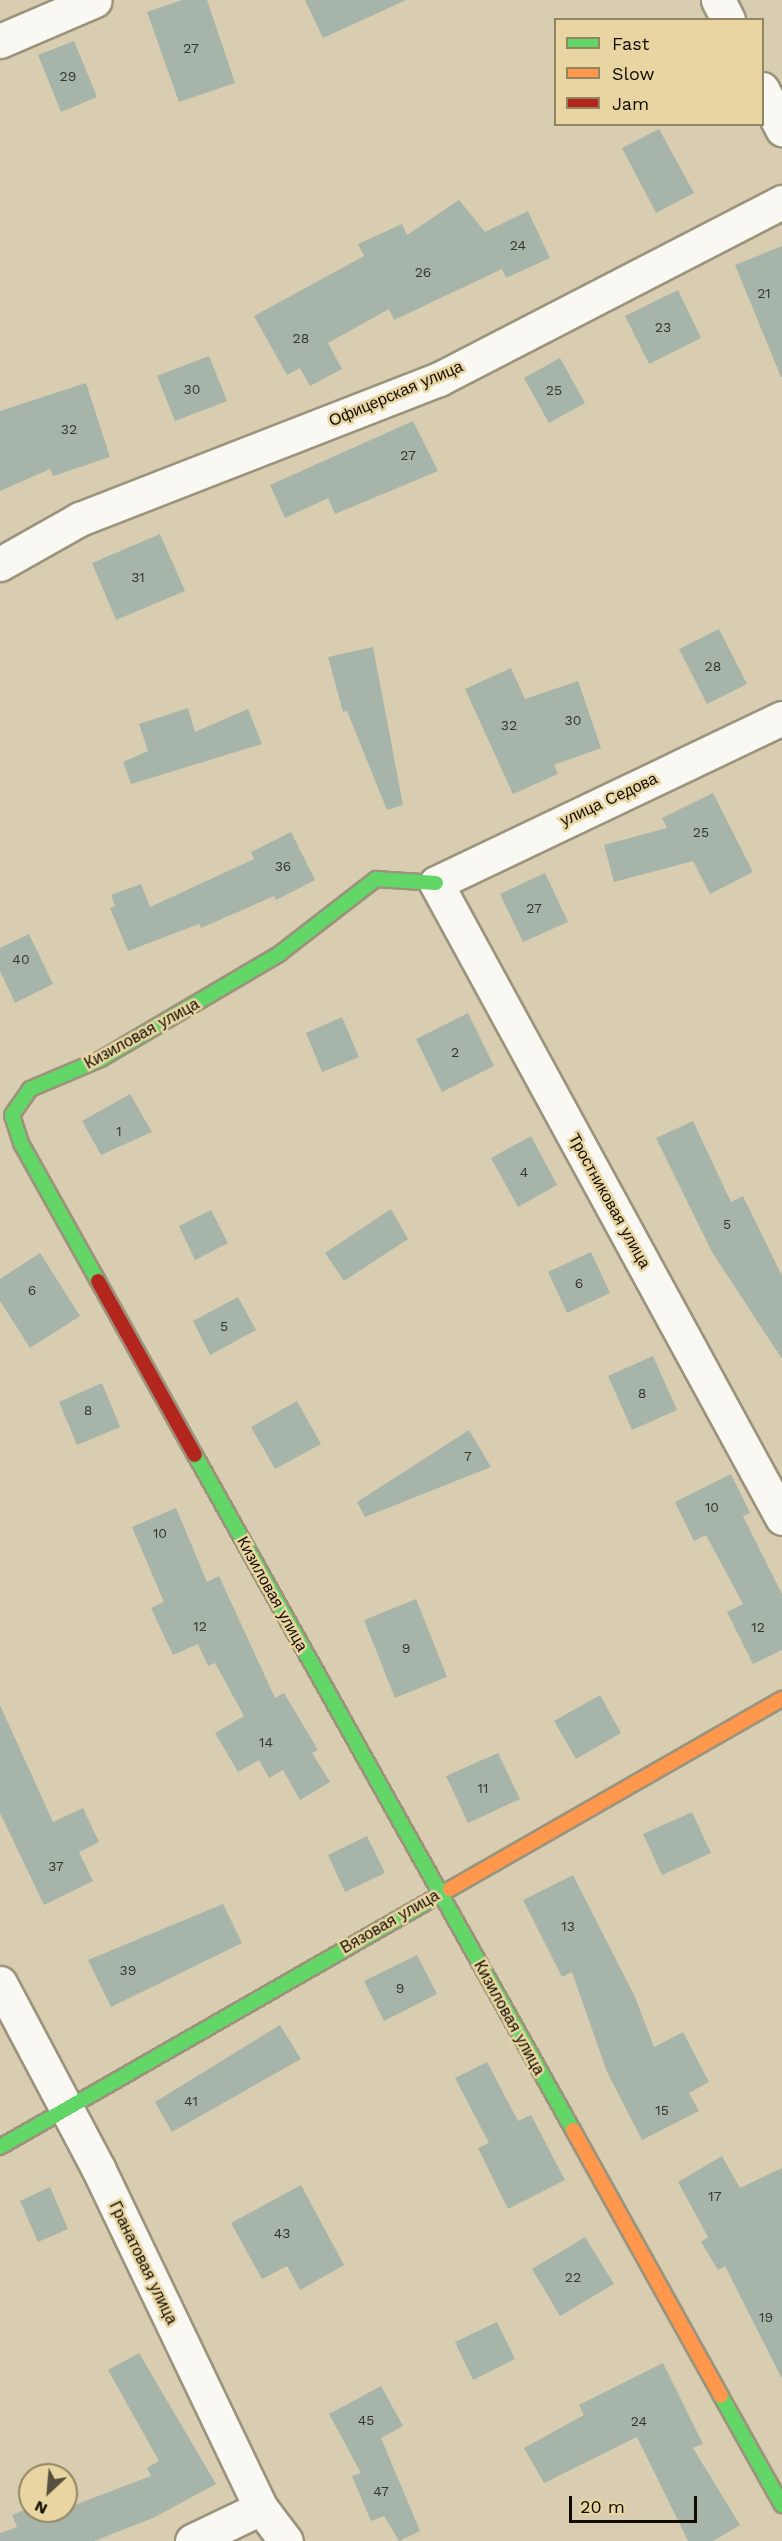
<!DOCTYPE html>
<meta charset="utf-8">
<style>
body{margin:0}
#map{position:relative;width:782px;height:2541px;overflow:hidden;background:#d8cdb1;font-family:"Work Sans",sans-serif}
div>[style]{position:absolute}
.building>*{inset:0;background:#a7b4aa}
.roads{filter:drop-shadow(2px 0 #9b937c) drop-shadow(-2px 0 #9b937c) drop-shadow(0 2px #9b937c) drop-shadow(0 -2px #9b937c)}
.street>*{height:33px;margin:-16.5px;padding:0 16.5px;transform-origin:16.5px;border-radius:16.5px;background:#f9f8f3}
.fast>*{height:14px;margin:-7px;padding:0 7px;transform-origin:7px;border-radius:7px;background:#63d668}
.slow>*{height:14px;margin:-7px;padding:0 7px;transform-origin:7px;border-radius:7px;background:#ff974d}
.jam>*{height:14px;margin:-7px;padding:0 7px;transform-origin:7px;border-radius:7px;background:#b3261e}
span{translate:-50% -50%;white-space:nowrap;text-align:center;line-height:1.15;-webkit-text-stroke:5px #e8d5a1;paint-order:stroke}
.number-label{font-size:14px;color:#37362a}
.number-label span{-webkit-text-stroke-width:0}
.street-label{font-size:16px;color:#120c00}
.legend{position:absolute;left:554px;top:18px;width:210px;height:108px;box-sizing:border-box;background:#e8d5a1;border:2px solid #928561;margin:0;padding:8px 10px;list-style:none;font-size:18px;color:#120c00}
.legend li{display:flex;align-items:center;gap:12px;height:30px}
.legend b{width:30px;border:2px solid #928561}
.north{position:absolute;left:18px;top:2463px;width:60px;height:60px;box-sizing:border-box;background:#e8d5a1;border:2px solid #928561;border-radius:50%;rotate:206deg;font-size:16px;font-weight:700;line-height:24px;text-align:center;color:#120c00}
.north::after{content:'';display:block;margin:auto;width:21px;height:27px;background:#57503e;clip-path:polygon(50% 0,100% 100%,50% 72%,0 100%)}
.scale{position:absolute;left:569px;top:2496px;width:128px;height:27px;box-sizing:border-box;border:3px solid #120c00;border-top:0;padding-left:8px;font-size:18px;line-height:21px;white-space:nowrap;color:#120c00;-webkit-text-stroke:4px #e8d5a1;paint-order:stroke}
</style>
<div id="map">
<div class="building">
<div style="clip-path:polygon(182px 0,207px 0,235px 83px,179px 102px,147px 12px)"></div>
<div style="clip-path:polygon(305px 0,406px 0,323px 38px)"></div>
<div style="clip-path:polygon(74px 41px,97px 97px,61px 112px,38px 55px)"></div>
<div style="clip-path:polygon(659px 129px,694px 193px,656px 213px,622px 148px)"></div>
<div style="clip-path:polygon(459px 200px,485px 232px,528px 211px,550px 258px,506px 278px,502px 269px,394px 320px,389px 309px,328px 343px,342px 369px,310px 386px,300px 368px,287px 375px,254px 316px,364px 256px,358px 244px,402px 224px,407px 235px)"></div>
<div style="clip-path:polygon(782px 246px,782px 377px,781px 377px,735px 265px)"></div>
<div style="clip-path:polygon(678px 290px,701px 338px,649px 364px,625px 316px)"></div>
<div style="clip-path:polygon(209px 356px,227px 401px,175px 421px,157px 376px)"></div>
<div style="clip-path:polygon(560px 358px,585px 403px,549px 423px,524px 378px)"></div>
<div style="clip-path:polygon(86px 383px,110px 457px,53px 476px,50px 469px,0 491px,0 411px)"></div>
<div style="clip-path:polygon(413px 421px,438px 471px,335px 514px,328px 498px,285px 518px,270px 485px)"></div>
<div style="clip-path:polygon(160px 534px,185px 591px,116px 620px,92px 563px)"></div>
<div style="clip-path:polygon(719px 629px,747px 684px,707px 704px,679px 649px)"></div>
<div style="clip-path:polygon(373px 647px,403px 805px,387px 810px,347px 711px,343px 712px,328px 657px)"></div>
<div style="clip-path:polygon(511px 668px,525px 699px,578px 681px,601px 748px,554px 765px,558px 774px,513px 794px,465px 689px)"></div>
<div style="clip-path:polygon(188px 708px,195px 732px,248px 709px,262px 744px,131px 784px,123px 762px,148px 751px,139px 724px)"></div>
<div style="clip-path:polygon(713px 793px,753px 872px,710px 894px,693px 861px,614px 882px,604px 845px,667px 828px,662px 818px)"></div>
<div style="clip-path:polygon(291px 832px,315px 880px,276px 900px,274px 896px,201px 928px,199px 924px,128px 951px,110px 908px,115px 906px,111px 895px,141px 884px,150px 907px,254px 859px,251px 852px)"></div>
<div style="clip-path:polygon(545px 873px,568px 922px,523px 942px,500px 894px)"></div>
<div style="clip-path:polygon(29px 934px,53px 984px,15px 1003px,0 971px,0 948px)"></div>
<div style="clip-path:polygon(468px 1013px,494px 1066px,442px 1092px,416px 1039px)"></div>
<div style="clip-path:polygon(342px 1017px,359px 1057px,322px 1072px,306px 1033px)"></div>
<div style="clip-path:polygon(130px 1094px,152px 1132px,101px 1155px,82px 1121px)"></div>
<div style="clip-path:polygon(693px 1121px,731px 1202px,743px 1196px,782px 1276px,782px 1359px,712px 1252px,656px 1138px)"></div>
<div style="clip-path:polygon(531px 1136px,557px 1185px,518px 1207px,491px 1158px)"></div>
<div style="clip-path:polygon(391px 1209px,408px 1239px,344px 1281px,325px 1253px)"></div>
<div style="clip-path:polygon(211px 1210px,228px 1243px,195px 1260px,179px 1226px)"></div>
<div style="clip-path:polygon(591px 1252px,610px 1293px,567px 1313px,548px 1272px)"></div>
<div style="clip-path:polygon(40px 1253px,80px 1316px,30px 1348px,0 1301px,0 1279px)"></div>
<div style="clip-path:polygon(238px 1297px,256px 1330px,210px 1355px,193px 1321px)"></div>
<div style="clip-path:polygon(653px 1356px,677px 1410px,632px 1430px,608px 1376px)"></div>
<div style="clip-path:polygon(102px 1383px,120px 1427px,77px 1445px,59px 1402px)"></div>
<div style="clip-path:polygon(297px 1401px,321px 1444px,275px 1469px,251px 1427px)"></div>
<div style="clip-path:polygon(469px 1430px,491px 1467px,365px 1517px,357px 1502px)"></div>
<div style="clip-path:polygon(731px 1474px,750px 1513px,743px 1516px,782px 1594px,782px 1650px,753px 1664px,727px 1612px,743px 1604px,706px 1535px,694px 1541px,675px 1502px)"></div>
<div style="clip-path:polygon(176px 1508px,207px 1582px,219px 1576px,275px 1698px,284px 1693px,318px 1750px,312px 1753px,330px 1782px,300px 1800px,283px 1770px,269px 1778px,259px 1760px,238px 1772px,215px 1733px,244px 1716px,215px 1663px,208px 1666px,198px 1644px,173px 1655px,151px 1608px,164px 1602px,132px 1527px)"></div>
<div style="clip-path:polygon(416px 1599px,447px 1677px,395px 1698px,364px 1620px)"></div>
<div style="clip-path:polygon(600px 1695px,621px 1733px,576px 1759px,554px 1721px)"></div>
<div style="clip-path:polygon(0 1705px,53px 1822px,83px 1808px,99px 1842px,79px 1852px,93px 1881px,44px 1905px,0 1813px)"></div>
<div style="clip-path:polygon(498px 1753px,520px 1799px,468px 1823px,446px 1776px)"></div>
<div style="clip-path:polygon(692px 1812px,711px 1853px,662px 1875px,643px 1834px)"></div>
<div style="clip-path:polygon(367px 1836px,385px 1873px,345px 1892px,328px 1855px)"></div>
<div style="clip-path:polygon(573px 1875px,635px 1997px,654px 2047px,683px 2032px,709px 2082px,689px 2093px,699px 2111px,642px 2140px,607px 2072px,572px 1972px,562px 1977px,523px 1900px)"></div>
<div style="clip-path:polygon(223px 1904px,242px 1943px,111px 2007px,88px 1960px)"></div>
<div style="clip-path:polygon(417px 1955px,437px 1994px,384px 2021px,364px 1981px)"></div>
<div style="clip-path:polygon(280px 2025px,301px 2059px,172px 2132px,155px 2102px)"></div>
<div style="clip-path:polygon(487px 2062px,518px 2121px,531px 2115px,565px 2180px,508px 2209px,478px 2148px,489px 2143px,455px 2078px)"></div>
<div style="clip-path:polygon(722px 2156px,740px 2188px,782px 2168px,782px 2379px,725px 2266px,718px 2270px,701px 2242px,708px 2237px,678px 2182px)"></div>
<div style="clip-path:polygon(301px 2185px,344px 2265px,300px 2290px,287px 2266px,262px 2279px,231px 2223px)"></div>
<div style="clip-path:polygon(50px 2187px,68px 2229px,38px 2242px,20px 2201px)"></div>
<div style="clip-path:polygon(585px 2237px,614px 2284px,560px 2316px,532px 2269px)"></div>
<div style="clip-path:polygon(497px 2322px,515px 2359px,473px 2380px,455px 2342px)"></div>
<div style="clip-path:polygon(139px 2353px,216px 2484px,153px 2518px,94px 2541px,0 2541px,0 2533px,17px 2527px,12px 2515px,30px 2508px,66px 2511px,66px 2492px,72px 2506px,151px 2476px,147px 2468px,159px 2461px,108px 2370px)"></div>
<div style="clip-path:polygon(663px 2363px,703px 2444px,693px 2448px,740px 2525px,713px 2541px,688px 2541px,637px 2437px,544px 2483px,524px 2448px,584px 2415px,579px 2405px)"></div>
<div style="clip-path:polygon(381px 2386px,403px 2426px,381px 2438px,420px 2531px,399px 2541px,384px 2516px,371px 2521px,352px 2476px,361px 2473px,329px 2414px)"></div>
</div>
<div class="roads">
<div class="street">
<div style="left:718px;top:0;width:22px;rotate:63deg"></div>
<div style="left:0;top:41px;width:103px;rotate:-23.3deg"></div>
<div style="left:762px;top:89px;width:45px;rotate:63.4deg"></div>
<div style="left:0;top:564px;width:92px;rotate:-29.4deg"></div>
<div style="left:80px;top:519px;width:385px;rotate:-21.3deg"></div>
<div style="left:439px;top:379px;width:386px;rotate:-27.3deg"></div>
<div style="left:782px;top:718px;width:383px;rotate:154.5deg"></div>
<div style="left:436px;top:883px;width:723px;rotate:61.41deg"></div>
<div style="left:0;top:1983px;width:209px;rotate:62.1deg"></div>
<div style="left:98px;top:2168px;width:377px;rotate:64.4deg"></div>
<div style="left:261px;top:2508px;width:41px;rotate:52.9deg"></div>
<div style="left:192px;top:2541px;width:76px;rotate:-25.6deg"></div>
</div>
<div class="fast">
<div style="left:98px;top:1281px;width:158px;rotate:-119.2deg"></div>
<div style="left:21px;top:1143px;width:29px;rotate:-108deg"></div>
<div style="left:12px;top:1115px;width:32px;rotate:-55deg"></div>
<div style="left:30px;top:1089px;width:77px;rotate:-22.9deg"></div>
<div style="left:101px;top:1059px;width:207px;rotate:-30.5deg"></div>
<div style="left:279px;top:954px;width:123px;rotate:-37.7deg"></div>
<div style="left:376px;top:879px;width:60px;rotate:3.8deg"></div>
<div style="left:195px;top:1455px;width:774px;rotate:60.75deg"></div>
<div style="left:0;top:2147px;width:519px;rotate:-29.83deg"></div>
<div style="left:721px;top:2396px;width:125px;rotate:60.8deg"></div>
</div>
<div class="slow">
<div style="left:450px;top:1889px;width:383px;rotate:-29.8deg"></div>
<div style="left:573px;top:2130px;width:304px;rotate:60.9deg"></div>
</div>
<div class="jam">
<div style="left:98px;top:1281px;width:199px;rotate:60.9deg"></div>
</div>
</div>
<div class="number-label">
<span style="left:191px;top:48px">27</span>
<span style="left:68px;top:76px">29</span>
<span style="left:518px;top:245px">24</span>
<span style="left:423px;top:272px">26</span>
<span style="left:764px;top:293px">21</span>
<span style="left:663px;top:327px">23</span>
<span style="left:301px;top:338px">28</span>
<span style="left:192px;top:389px">30</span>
<span style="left:554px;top:390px">25</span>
<span style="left:69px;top:429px">32</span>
<span style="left:408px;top:455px">27</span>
<span style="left:138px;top:577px">31</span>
<span style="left:713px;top:666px">28</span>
<span style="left:573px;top:720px">30</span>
<span style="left:509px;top:725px">32</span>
<span style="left:701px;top:832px">25</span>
<span style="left:283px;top:866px">36</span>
<span style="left:534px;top:908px">27</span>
<span style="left:21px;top:959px">40</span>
<span style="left:455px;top:1052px">2</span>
<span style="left:119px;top:1131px">1</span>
<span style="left:524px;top:1172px">4</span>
<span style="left:727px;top:1224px">5</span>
<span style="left:579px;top:1283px">6</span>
<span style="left:32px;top:1290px">6</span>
<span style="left:224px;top:1326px">5</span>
<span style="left:642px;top:1393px">8</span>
<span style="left:88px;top:1410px">8</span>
<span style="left:468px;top:1456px">7</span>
<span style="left:712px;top:1507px">10</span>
<span style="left:160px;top:1533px">10</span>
<span style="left:200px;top:1626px">12</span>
<span style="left:758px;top:1627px">12</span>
<span style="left:406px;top:1648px">9</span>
<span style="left:266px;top:1742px">14</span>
<span style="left:483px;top:1788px">11</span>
<span style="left:56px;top:1866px">37</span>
<span style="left:568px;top:1926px">13</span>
<span style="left:128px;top:1970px">39</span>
<span style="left:400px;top:1988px">9</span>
<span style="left:191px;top:2101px">41</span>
<span style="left:662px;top:2110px">15</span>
<span style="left:715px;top:2196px">17</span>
<span style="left:282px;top:2233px">43</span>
<span style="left:573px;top:2277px">22</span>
<span style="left:766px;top:2317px">19</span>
<span style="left:366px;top:2420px">45</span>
<span style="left:639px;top:2421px">24</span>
<span style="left:381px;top:2491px">47</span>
</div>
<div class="street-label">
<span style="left:396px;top:394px;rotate:-23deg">Офицерская улица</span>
<span style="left:609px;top:800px;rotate:-25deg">улица Седова</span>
<span style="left:142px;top:1034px;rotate:-29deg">Кизиловая улица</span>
<span style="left:609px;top:1201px;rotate:61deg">Тростниковая улица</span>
<span style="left:272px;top:1594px;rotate:61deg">Кизиловая улица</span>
<span style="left:390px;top:1922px;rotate:-30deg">Вязовая улица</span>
<span style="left:509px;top:2018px;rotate:61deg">Кизиловая улица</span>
<span style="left:143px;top:2263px;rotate:64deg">Гранатовая улица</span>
</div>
<ul class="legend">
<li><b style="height:8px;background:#63d668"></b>Fast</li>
<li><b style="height:8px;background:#ff974d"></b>Slow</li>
<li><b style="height:8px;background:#b3261e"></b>Jam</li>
</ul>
<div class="north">N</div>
<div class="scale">20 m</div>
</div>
